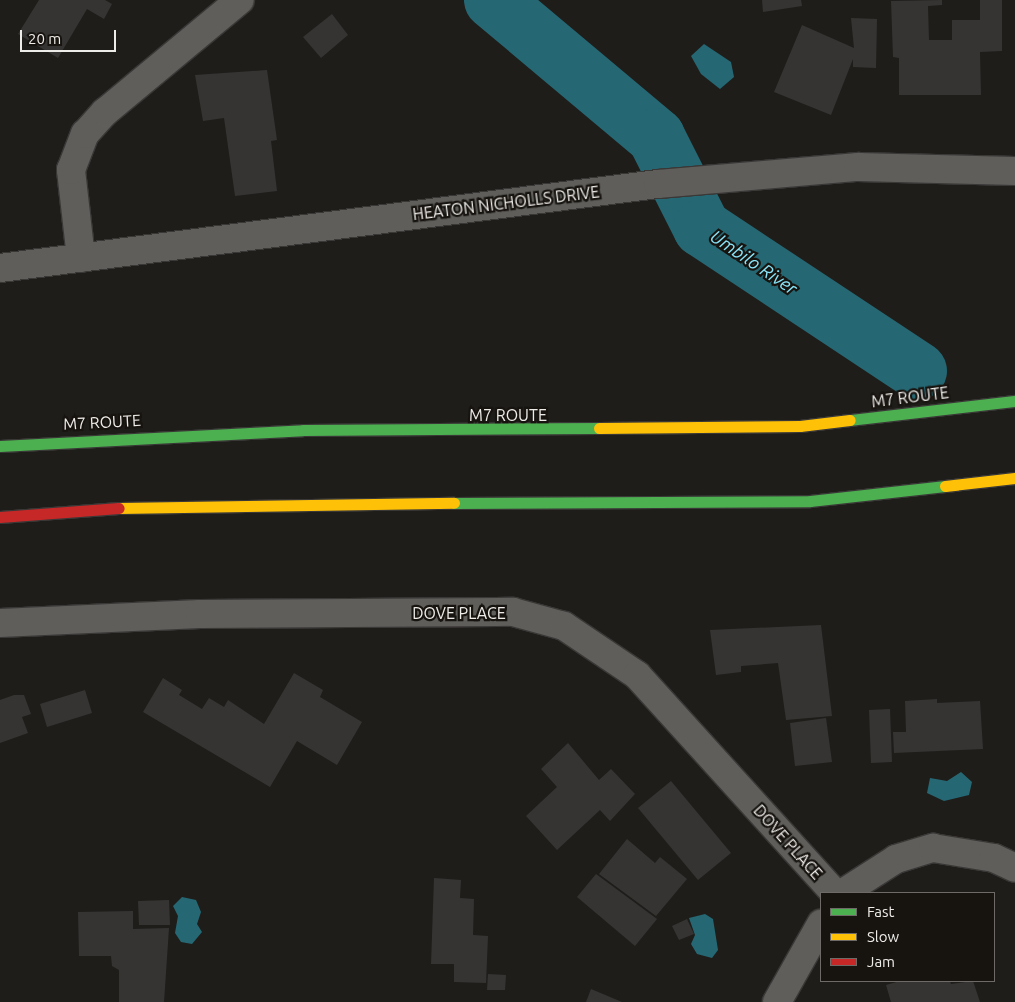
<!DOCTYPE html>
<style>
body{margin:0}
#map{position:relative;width:1015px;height:1002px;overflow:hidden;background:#1f1d1a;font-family:Ubuntu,sans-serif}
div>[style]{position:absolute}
.water>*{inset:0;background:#256874}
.river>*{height:58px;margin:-29px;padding:0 29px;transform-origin:29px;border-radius:29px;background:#256874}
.building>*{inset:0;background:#363433}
.roads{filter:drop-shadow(1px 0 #3a3837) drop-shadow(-1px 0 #3a3837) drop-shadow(0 1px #3a3837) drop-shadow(0 -1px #3a3837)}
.street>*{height:28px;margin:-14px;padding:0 14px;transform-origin:14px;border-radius:14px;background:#5f5e5b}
.fast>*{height:11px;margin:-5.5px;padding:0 5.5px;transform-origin:5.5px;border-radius:5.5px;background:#4caf50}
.slow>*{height:11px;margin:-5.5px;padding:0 5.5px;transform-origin:5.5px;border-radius:5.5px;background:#ffc107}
.jam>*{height:11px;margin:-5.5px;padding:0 5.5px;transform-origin:5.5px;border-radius:5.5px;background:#c62828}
span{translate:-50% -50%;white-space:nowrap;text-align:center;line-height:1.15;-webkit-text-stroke:4.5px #171410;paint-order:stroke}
.street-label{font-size:16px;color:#eeece9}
.water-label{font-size:18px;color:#8ae5f9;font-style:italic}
.legend{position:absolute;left:820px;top:892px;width:175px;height:90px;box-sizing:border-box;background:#171410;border:1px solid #6d6a67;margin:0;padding:6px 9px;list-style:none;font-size:15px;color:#eeece9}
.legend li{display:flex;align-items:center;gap:10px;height:25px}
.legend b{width:25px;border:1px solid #6d6a67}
.scale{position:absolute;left:20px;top:30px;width:96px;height:22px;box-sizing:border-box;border:2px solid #eeece9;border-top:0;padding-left:6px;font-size:15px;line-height:18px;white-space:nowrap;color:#eeece9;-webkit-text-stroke:4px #171410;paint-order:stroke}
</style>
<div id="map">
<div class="water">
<div style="clip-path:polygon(704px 44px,731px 62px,734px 77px,720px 89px,701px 74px,691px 56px)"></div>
<div style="clip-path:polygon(961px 772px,972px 782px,969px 795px,944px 801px,927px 793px,930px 778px,947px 781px)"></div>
<div style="clip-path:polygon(182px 897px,196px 900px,201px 912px,197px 924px,202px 932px,192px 944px,181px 942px,175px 933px,178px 916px,173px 906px)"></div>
<div style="clip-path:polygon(705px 914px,713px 919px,718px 950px,712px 958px,697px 954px,691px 944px,695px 935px,689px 918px)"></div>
</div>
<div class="river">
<div style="left:493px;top:0;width:213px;rotate:40deg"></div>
<div style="left:656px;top:137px;width:102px;rotate:63.2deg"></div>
<div style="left:702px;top:228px;width:259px;rotate:33.5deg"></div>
</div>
<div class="building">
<div style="clip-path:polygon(39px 0,105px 0,112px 4px,104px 19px,87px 9px,58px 58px,18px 34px)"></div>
<div style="clip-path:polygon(762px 0,801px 0,802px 6px,763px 12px)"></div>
<div style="clip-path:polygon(942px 0,942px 5px,928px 6px,929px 40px,952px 40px,952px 20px,980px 20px,980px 0,1002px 0,1002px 51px,980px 52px,981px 95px,899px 95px,899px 58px,893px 57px,891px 1px)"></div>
<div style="clip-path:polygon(332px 14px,348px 35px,321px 58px,303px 37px)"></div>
<div style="clip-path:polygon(851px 18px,877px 19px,876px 68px,853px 67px,853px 59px,831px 115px,774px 92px,802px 25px,854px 48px)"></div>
<div style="clip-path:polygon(267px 70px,277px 140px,271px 141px,277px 191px,235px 196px,224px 118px,203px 121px,195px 75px)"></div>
<div style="clip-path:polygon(821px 625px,832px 716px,786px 720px,778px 663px,741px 666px,741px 672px,716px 675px,710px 630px)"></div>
<div style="clip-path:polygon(294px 673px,323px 690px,320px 697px,362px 722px,337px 765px,297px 741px,270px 787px,143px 712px,163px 678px,182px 690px,179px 695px,202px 709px,209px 698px,224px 707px,228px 700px,264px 724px)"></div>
<div style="clip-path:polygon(85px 690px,92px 713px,47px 727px,40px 704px)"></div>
<div style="clip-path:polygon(14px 695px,24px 695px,31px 714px,22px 717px,28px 733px,0 743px,0 700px)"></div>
<div style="clip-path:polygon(937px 699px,937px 703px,980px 701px,983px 749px,894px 753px,893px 732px,906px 732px,905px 701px)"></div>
<div style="clip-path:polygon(890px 709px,892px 762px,871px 763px,869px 710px)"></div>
<div style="clip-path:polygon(826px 718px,832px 762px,795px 766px,790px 723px)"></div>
<div style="clip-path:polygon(568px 743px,599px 780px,611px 769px,635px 794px,610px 821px,600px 810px,557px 850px,526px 816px,557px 787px,541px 769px)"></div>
<div style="clip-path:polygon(671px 781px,731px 853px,698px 880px,638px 808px)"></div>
<div style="clip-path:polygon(627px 839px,655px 863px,660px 857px,687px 879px,656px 916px,599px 874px)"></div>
<div style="clip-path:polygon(596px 874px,657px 919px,635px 946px,577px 897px)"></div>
<div style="clip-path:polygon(434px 878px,461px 880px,460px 898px,474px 899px,473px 935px,488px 936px,486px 983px,454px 982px,454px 964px,431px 964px)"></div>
<div style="clip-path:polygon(169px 900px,170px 925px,139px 925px,138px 901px)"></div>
<div style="clip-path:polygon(133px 911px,133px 929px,169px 928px,164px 1002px,119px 1002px,119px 970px,112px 966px,111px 956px,79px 956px,78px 912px)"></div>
<div style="clip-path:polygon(687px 919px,694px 934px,679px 940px,672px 926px)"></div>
<div style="clip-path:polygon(488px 974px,506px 975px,505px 990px,487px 990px)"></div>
<div style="clip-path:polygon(900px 981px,950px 981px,951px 984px,973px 981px,980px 1002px,891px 1002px,886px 985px)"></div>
<div style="clip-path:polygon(591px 989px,622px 1002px,586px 1002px)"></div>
</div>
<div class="roads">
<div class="street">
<div style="left:81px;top:258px;width:89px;rotate:-96.5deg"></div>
<div style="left:71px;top:170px;width:39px;rotate:-69deg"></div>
<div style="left:85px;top:134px;width:30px;rotate:-48deg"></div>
<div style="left:105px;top:112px;width:175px;rotate:-39.7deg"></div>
<div style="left:0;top:268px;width:663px;rotate:-7.28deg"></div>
<div style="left:658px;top:184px;width:201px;rotate:-4.9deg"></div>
<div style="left:858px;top:167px;width:157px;rotate:1.5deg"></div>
<div style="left:0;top:623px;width:200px;rotate:-2.6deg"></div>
<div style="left:200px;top:614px;width:313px;rotate:-0.4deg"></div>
<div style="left:513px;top:612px;width:53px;rotate:15.4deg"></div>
<div style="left:564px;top:626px;width:88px;rotate:33.9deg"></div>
<div style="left:637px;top:675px;width:294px;rotate:47.8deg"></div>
<div style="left:843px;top:893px;width:63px;rotate:-32.7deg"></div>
<div style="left:896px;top:859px;width:39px;rotate:-17deg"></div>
<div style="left:933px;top:848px;width:62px;rotate:9.3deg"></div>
<div style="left:994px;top:858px;width:23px;rotate:25deg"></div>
<div style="left:777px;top:1002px;width:90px;rotate:-60.6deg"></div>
</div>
<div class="fast">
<div style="left:850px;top:420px;width:166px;rotate:-6.6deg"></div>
<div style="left:0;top:446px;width:303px;rotate:-3deg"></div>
<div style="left:303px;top:430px;width:296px;rotate:-0.4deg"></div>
<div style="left:454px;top:503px;width:356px;rotate:-0.3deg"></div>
<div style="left:810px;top:501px;width:136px;rotate:-6.3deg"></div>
</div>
<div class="slow">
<div style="left:599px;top:428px;width:201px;rotate:-0.6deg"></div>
<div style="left:800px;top:426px;width:50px;rotate:-6.8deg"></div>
<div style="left:945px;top:486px;width:70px;rotate:-6.5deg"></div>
<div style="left:119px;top:508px;width:335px;rotate:-0.9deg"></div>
</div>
<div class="jam">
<div style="left:0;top:517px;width:119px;rotate:-4.3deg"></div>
</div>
</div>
<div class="street-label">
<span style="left:506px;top:203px;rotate:-7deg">HEATON NICHOLLS DRIVE</span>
<span style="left:910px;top:397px;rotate:-7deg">M7 ROUTE</span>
<span style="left:508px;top:415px">M7 ROUTE</span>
<span style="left:102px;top:422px;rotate:-3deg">M7 ROUTE</span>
<span style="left:459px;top:613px">DOVE PLACE</span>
<span style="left:788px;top:842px;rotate:48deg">DOVE PLACE</span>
</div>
<div class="water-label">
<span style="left:754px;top:262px;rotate:34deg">Umbilo River</span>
</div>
<ul class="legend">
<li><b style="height:6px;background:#4caf50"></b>Fast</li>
<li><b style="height:6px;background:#ffc107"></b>Slow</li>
<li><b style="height:6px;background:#c62828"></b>Jam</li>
</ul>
<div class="scale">20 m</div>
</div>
